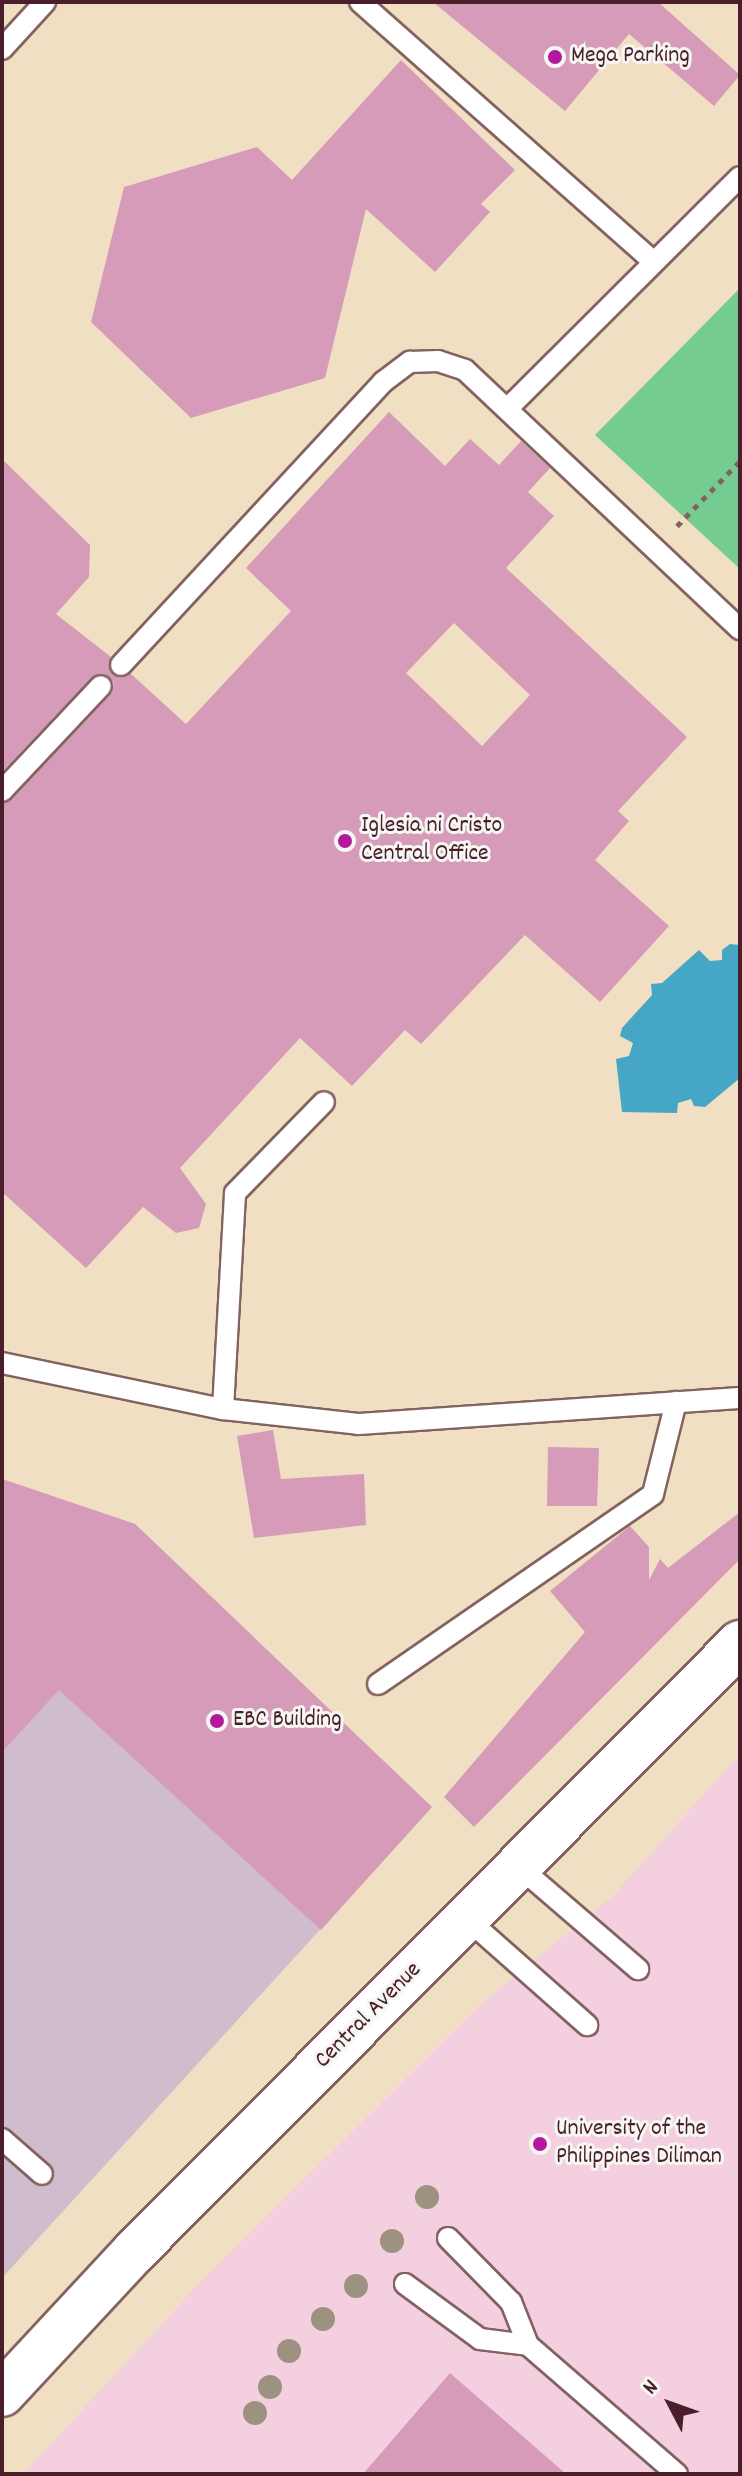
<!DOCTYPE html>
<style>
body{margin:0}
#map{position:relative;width:742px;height:2476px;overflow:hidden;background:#f0dfc2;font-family:Dekko,sans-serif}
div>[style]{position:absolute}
.built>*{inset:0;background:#f3cfdf}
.industrial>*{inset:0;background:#cfbdce}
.green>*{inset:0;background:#75cc90}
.water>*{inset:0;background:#46a6c5}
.building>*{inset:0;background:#d69bb8}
.path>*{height:5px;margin-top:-2.5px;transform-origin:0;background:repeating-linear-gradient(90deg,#846260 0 6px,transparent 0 12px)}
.roads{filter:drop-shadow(2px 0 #846260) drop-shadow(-2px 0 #846260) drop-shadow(0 2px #846260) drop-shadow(0 -2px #846260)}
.lane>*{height:20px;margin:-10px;padding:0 10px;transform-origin:10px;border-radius:10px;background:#fff}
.secondary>*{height:44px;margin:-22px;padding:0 22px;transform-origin:22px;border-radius:22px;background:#fff}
.trees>*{width:24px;height:24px;margin:-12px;border-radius:50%;background:#9c927f}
.dots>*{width:22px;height:22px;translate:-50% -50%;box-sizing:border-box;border:4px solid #f6f6f2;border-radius:50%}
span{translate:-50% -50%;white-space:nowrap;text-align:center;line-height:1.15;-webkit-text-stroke:6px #f6f6f2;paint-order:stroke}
.poi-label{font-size:24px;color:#4a1f2b}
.left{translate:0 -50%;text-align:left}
.street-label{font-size:24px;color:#4a1f2b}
.frame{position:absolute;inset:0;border:4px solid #4a1f2b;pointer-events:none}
.north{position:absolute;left:630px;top:2364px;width:80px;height:80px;-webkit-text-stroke:6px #f6f6f2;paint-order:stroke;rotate:311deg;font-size:22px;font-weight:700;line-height:32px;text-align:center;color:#4a1f2b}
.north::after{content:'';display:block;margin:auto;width:28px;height:36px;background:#4a1f2b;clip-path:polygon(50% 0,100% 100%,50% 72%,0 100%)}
</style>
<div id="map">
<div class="built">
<div style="clip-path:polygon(740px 1754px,740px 2474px,23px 2474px,198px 2285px,482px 2003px,612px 1897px)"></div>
</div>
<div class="industrial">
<div style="clip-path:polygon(2px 1479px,135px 1524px,432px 1807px,2px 2278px)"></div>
</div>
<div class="green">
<div style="clip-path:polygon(740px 288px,740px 569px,595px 435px)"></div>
</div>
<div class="water">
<div style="clip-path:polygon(730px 944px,740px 945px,740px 1078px,705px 1107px,694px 1106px,691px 1099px,678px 1103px,677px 1113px,622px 1112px,616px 1059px,629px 1056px,633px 1043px,620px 1036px,622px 1028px,652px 995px,651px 984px,662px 983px,699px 950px,710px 961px,722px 960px,722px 950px)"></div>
</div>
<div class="building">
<div style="clip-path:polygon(433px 2px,658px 2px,740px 75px,714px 106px,629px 34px,565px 111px)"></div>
<div style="clip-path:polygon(401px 60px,515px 170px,481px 204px,490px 212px,435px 272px,366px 209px,325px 378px,191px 418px,91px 322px,124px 187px,257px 147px,292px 180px)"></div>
<div style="clip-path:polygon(evenodd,389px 412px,445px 466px,470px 439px,499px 465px,521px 441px,550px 468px,528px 492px,554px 516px,506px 568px,687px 737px,618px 811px,629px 821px,595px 860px,669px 926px,600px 1002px,525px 935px,421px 1044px,405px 1030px,352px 1086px,300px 1038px,180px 1168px,206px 1204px,199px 1228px,176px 1233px,143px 1207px,86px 1268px,2px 1192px,2px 804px,11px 800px,110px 695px,114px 683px,105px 674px,92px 677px,2px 772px,2px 459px,90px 545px,89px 577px,56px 614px,111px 657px,113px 675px,131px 674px,186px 724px,291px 611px,246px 568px,389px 412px,454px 623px,530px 695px,482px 746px,406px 673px,454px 623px)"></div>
<div style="clip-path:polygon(273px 1430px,281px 1479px,364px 1474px,366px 1525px,254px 1538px,237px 1436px)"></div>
<div style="clip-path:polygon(548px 1447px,599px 1448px,597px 1506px,547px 1506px)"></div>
<div style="clip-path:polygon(2px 1479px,135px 1524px,432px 1807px,321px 1930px,59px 1690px,2px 1752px)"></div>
<div style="clip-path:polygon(740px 1512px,740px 1559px,474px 1827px,444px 1797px,585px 1632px,550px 1591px,630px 1526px,649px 1547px,649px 1580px,660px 1559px,668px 1568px)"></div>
<div style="clip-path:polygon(450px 2373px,566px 2474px,363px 2474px)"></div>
</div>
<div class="path">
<div style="left:677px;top:526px;width:91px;rotate:-45.9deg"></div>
</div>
<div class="roads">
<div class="lane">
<div style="left:360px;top:2px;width:392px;rotate:41.5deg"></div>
<div style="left:2px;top:49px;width:64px;rotate:-47.5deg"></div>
<div style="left:508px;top:408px;width:327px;rotate:-44.9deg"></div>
<div style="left:121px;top:665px;width:386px;rotate:-47.2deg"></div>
<div style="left:383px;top:382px;width:34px;rotate:-37deg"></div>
<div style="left:410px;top:362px;width:28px;rotate:-2deg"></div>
<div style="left:438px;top:361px;width:28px;rotate:18deg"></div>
<div style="left:465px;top:370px;width:378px;rotate:43.3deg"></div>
<div style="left:2px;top:791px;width:144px;rotate:-46.7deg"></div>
<div style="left:2px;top:1363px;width:226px;rotate:11.8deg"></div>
<div style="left:223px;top:1409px;width:136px;rotate:6.3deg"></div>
<div style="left:358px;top:1424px;width:383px;rotate:-3.9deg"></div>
<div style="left:223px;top:1409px;width:216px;rotate:-86.8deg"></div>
<div style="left:235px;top:1193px;width:127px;rotate:-45.6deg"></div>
<div style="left:378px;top:1684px;width:334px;rotate:-34.6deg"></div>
<div style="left:653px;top:1494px;width:95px;rotate:-76deg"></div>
<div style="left:517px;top:1865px;width:160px;rotate:40.7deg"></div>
<div style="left:466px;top:1918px;width:162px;rotate:41.5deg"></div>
<div style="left:2px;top:2139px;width:53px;rotate:41.2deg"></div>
<div style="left:448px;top:2238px;width:90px;rotate:45.5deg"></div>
<div style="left:511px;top:2302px;width:46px;rotate:68.4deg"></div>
<div style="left:528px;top:2345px;width:197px;rotate:40.9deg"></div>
<div style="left:405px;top:2284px;width:93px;rotate:36.3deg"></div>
<div style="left:480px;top:2339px;width:48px;rotate:7.1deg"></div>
</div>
<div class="secondary">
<div style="left:2px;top:2394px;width:195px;rotate:-47.1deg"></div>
<div style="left:135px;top:2251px;width:858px;rotate:-45.14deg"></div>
</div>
</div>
<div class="trees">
<div style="left:427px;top:2197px"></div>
<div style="left:392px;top:2241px"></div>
<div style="left:356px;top:2286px"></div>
<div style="left:323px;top:2319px"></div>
<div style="left:289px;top:2351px"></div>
<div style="left:270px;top:2387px"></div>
<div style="left:255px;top:2413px"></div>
</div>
<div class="dots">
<div style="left:555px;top:57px;background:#b5179e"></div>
<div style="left:345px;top:841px;background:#b5179e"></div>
<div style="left:217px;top:1721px;background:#b5179e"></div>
<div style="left:540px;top:2144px;background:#b5179e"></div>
</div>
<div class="poi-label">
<span class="left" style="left:571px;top:57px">Mega Parking</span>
<span class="left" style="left:361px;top:841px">Iglesia ni Cristo<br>Central Office</span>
<span class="left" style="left:233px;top:1721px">EBC Building</span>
<span class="left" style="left:556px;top:2144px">University of the<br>Philippines Diliman</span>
</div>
<div class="street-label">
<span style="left:369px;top:2016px;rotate:-45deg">Central Avenue</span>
</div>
<div class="frame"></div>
<div class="north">N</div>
</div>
